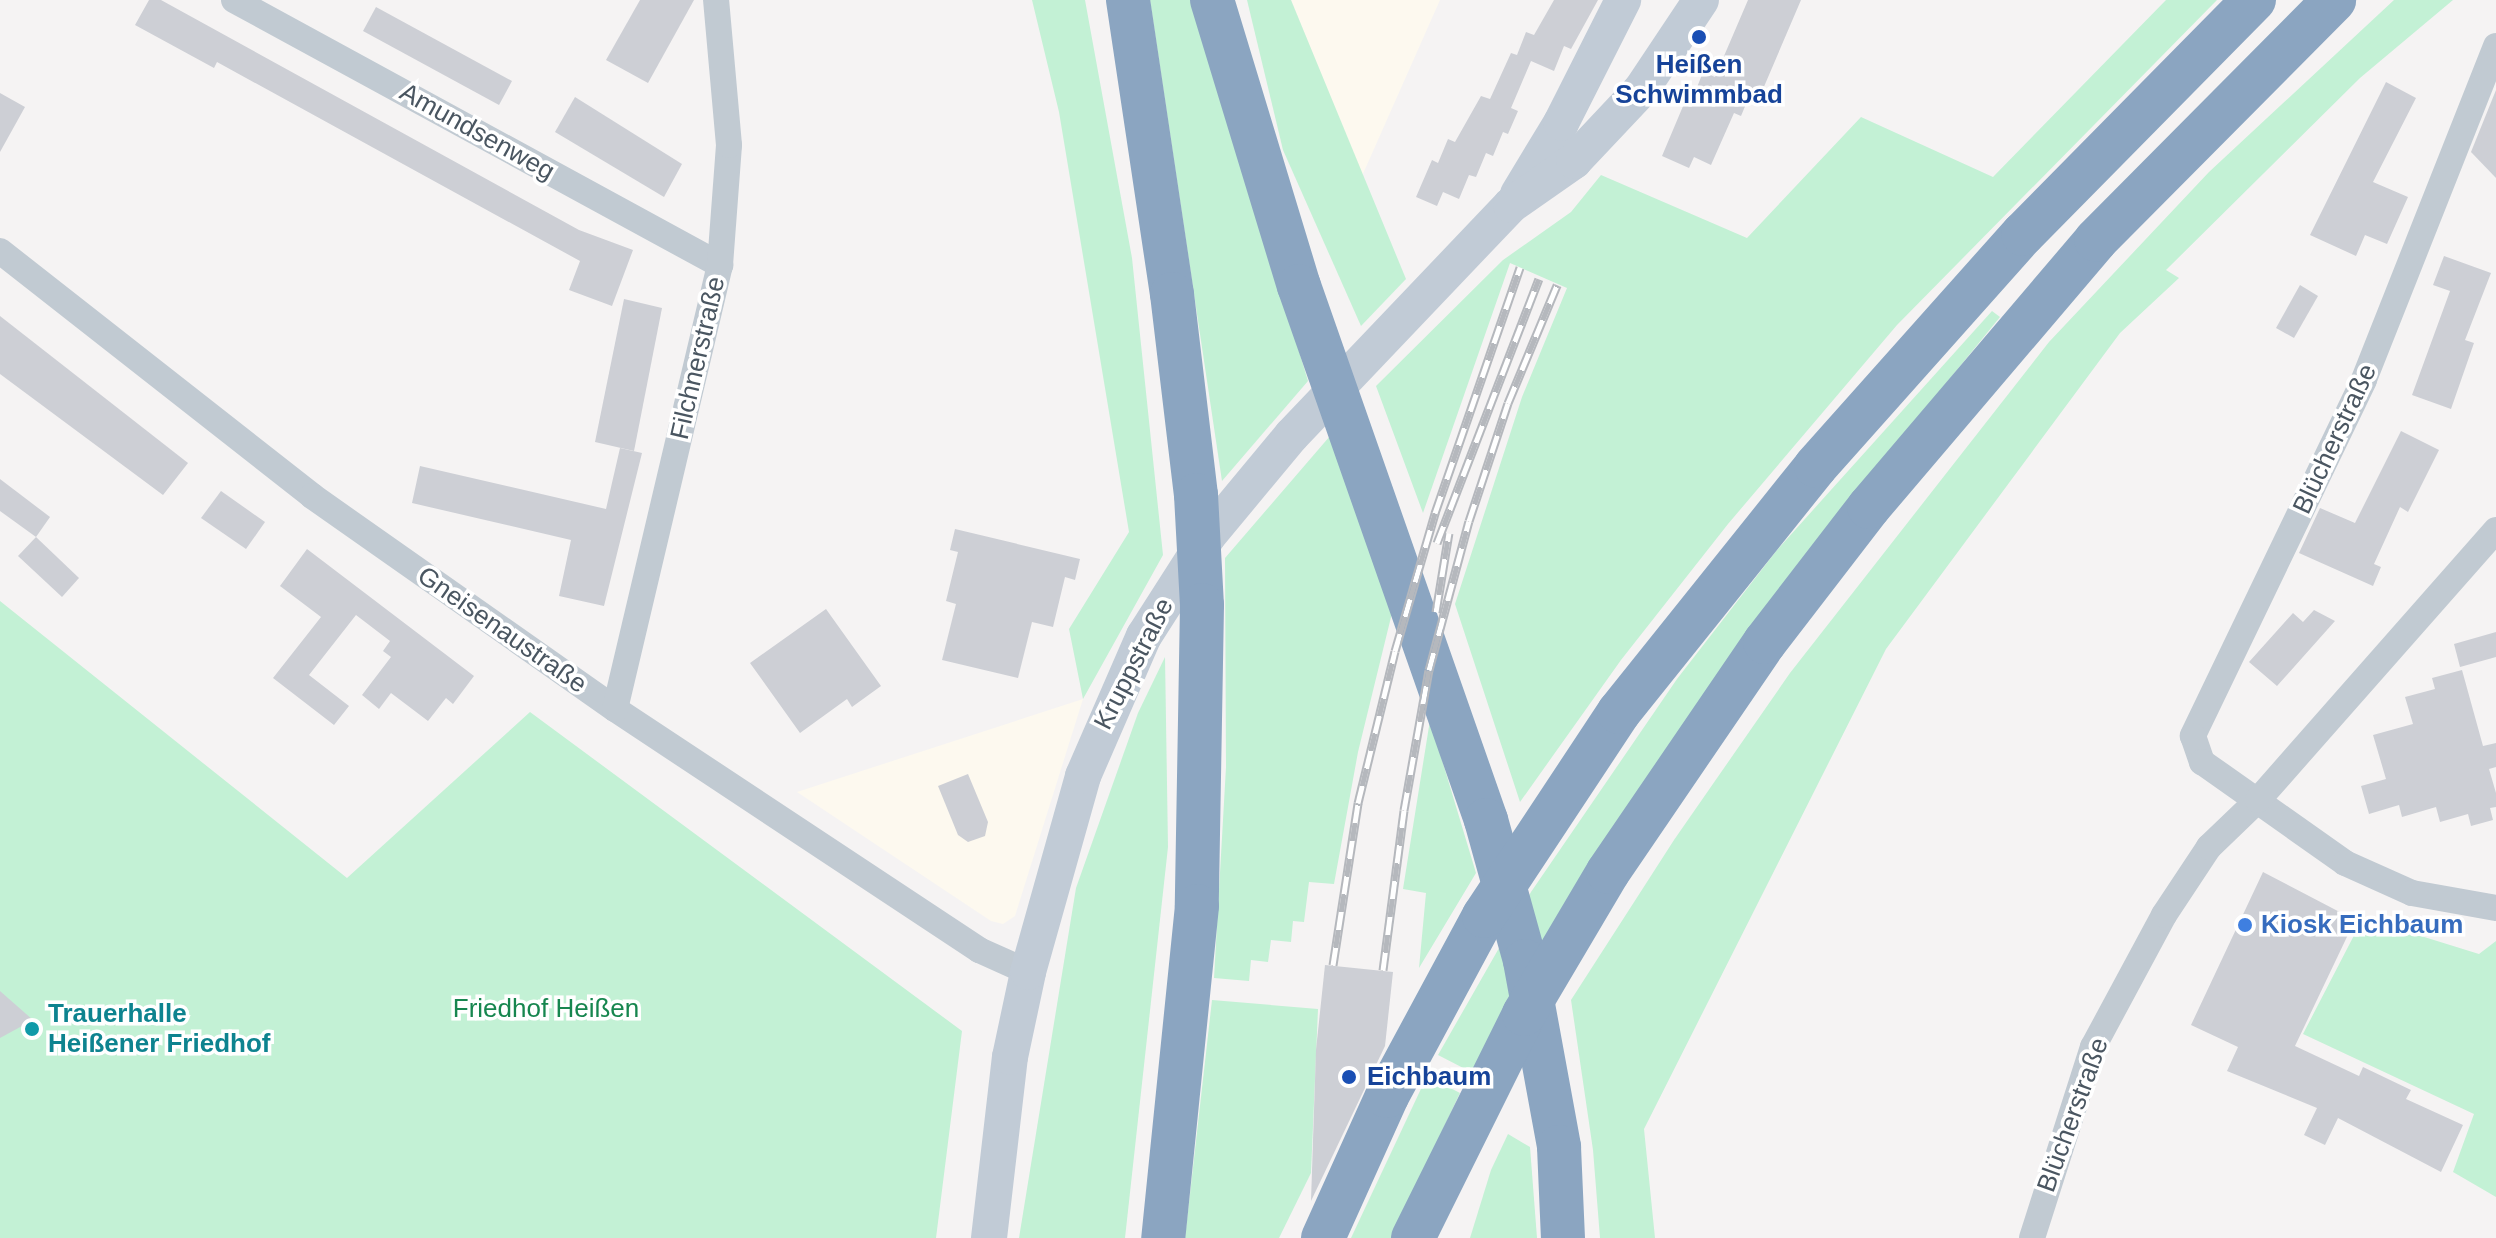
<!DOCTYPE html>
<meta charset="utf-8">
<style>
body{margin:0}
#map{position:relative;width:2496px;height:1238px;overflow:hidden;background:#f5f3f3;font-family:Helvetica,sans-serif}
div>[style]{position:absolute}
.commercial>*{inset:0;background:#fdf9ef}
.green>*{inset:0;background:#c3f1d5}
.building>*{inset:0;background:#cdcfd5}
.street>*{height:26px;margin:-13px;padding:0 13px;transform-origin:13px;border-radius:13px;background:#c1cad2}
.secondary>*{height:36px;margin:-18px;padding:0 18px;transform-origin:18px;border-radius:18px;background:#c1cbd6}
.highway>*{height:44px;margin:-22px;padding:0 22px;transform-origin:22px;border-radius:22px;background:#8ba5c1}
.rail>*{height:9px;margin-top:-4.5px;transform-origin:0;background:repeating-linear-gradient(90deg,#fff 0 18px,#b5b8bd 0 36px);box-sizing:border-box;border-block:2px solid #b5b8bd}
.dots>*{width:22px;height:22px;translate:-50% -50%;box-sizing:border-box;border:4px solid #fff;border-radius:50%}
span{translate:-50% -50%;white-space:nowrap;text-align:center;line-height:1.15;-webkit-text-stroke:7px #fff;paint-order:stroke}
.transit-label{font-size:26px;color:#164399;font-weight:700}
.left{translate:0 -50%;text-align:left}
.street-label{font-size:26px;color:#4a5661}
.shop-label{font-size:26px;color:#366cbe;font-weight:700}
.park-label{font-size:26px;color:#17864f}
.culture-label{font-size:26px;color:#0d838f;font-weight:700}
</style>
<div id="map">
<div class="commercial">
<div style="clip-path:polygon(1291px 0,1440px 0,1362px 176px)"></div>
<div style="clip-path:polygon(1083px 699px,1015px 916px,1003px 924px,991px 921px,797px 792px)"></div>
</div>
<div class="green">
<div style="clip-path:polygon(1032px 0,1085px 0,1132px 258px,1163px 555px,1083px 699px,1069px 629px,1129px 532px,1059px 112px)"></div>
<div style="clip-path:polygon(1150px 0,1193px 0,1308px 381px,1222px 481px)"></div>
<div style="clip-path:polygon(1247px 0,1291px 0,1406px 279px,1361px 326px,1283px 150px)"></div>
<div style="clip-path:polygon(2166px 0,2217px 0,1897px 325px,1728px 524px,1621px 660px,1520px 802px,1455px 604px,1522px 397px,1567px 288px,1510px 263px,1423px 513px,1376px 386px,1503px 260px,1571px 212px,1601px 175px,1747px 238px,1861px 117px,1993px 177px)"></div>
<div style="clip-path:polygon(2394px 0,2453px 0,2360px 78px,2166px 270px,2179px 278px,2120px 333px,1886px 649px,1644px 1129px,1655px 1238px,1600px 1238px,1593px 1150px,1571px 1000px,1674px 840px,1790px 673px,2049px 342px,2209px 172px)"></div>
<div style="clip-path:polygon(1992px 311px,2000px 317px,1799px 564px,1471px 1072px,1438px 1055px,1531px 892px,1677px 679px,1777px 550px)"></div>
<div style="clip-path:polygon(1330px 436px,1392px 613px,1358px 752px,1334px 884px,1309px 882px,1304px 922px,1293px 921px,1291px 942px,1271px 940px,1268px 962px,1251px 960px,1249px 981px,1214px 978px,1226px 767px,1225px 558px)"></div>
<div style="clip-path:polygon(0 601px,347px 878px,530px 712px,962px 1031px,936px 1238px,0 1238px)"></div>
<div style="clip-path:polygon(1165px 657px,1168px 847px,1125px 1238px,1019px 1238px,1076px 888px,1138px 713px)"></div>
<div style="clip-path:polygon(1430px 720px,1476px 873px,1419px 968px,1426px 893px,1403px 889px)"></div>
<div style="clip-path:polygon(2363px 918px,2479px 954px,2496px 941px,2496px 1197px,2453px 1172px,2474px 1114px,2303px 1034px)"></div>
<div style="clip-path:polygon(1212px 1000px,1318px 1009px,1311px 1173px,1279px 1238px,1185px 1238px)"></div>
<div style="clip-path:polygon(1427px 1076px,1460px 1093px,1392px 1238px,1351px 1238px)"></div>
<div style="clip-path:polygon(1508px 1134px,1530px 1147px,1537px 1238px,1470px 1238px,1491px 1170px)"></div>
</div>
<div class="building">
<div style="clip-path:polygon(149px 0,161px 0,579px 230px,633px 250px,612px 306px,569px 290px,580px 261px,217px 62px,214px 68px,135px 25px)"></div>
<div style="clip-path:polygon(640px 0,694px 0,648px 83px,606px 60px)"></div>
<div style="clip-path:polygon(1554px 0,1598px 0,1571px 49px,1564px 46px,1554px 71px,1531px 61px,1511px 108px,1518px 111px,1508px 134px,1503px 132px,1493px 156px,1486px 153px,1476px 177px,1469px 175px,1459px 199px,1443px 192px,1437px 206px,1416px 197px,1432px 160px,1438px 163px,1448px 139px,1455px 142px,1481px 96px,1490px 99px,1511px 53px,1517px 55px,1526px 32px,1534px 35px)"></div>
<div style="clip-path:polygon(1748px 0,1801px 0,1760px 96px,1751px 92px,1741px 116px,1734px 113px,1711px 165px,1694px 157px,1689px 168px,1662px 156px,1689px 92px,1694px 95px,1703px 72px,1715px 77px)"></div>
<div style="clip-path:polygon(376px 7px,512px 81px,499px 105px,363px 31px)"></div>
<div style="clip-path:polygon(2386px 82px,2416px 98px,2373px 182px,2408px 197px,2387px 244px,2365px 235px,2356px 256px,2310px 235px)"></div>
<div style="clip-path:polygon(2496px 90px,2496px 178px,2471px 152px)"></div>
<div style="clip-path:polygon(0 93px,25px 107px,0 152px)"></div>
<div style="clip-path:polygon(575px 97px,682px 164px,664px 197px,555px 132px)"></div>
<div style="clip-path:polygon(2444px 256px,2491px 273px,2465px 340px,2474px 343px,2451px 409px,2412px 395px,2450px 291px,2433px 285px)"></div>
<div style="clip-path:polygon(2300px 285px,2318px 296px,2294px 338px,2276px 328px)"></div>
<div style="clip-path:polygon(624px 299px,662px 308px,634px 451px,595px 442px)"></div>
<div style="clip-path:polygon(0 316px,188px 463px,163px 495px,0 374px)"></div>
<div style="clip-path:polygon(2401px 431px,2439px 450px,2408px 512px,2400px 507px,2374px 564px,2381px 567px,2373px 586px,2299px 553px,2320px 508px,2355px 523px)"></div>
<div style="clip-path:polygon(620px 448px,642px 453px,604px 606px,559px 596px,571px 540px,412px 503px,420px 466px,606px 509px)"></div>
<div style="clip-path:polygon(0 479px,50px 517px,36px 537px,0 511px)"></div>
<div style="clip-path:polygon(221px 491px,265px 522px,246px 549px,201px 518px)"></div>
<div style="clip-path:polygon(955px 529px,1080px 559px,1075px 580px,1065px 577px,1053px 627px,1032px 622px,1018px 678px,942px 660px,956px 604px,946px 601px,958px 552px,950px 550px)"></div>
<div style="clip-path:polygon(36px 537px,79px 578px,62px 597px,18px 556px)"></div>
<div style="clip-path:polygon(307px 549px,474px 676px,453px 704px,446px 698px,428px 721px,391px 693px,379px 709px,362px 695px,391px 657px,383px 651px,390px 641px,356px 615px,309px 675px,349px 706px,334px 725px,273px 678px,321px 617px,280px 586px)"></div>
<div style="clip-path:polygon(826px 609px,881px 686px,852px 707px,847px 699px,800px 733px,750px 663px)"></div>
<div style="clip-path:polygon(2314px 610px,2335px 621px,2277px 686px,2249px 662px,2293px 613px,2303px 622px)"></div>
<div style="clip-path:polygon(2496px 632px,2496px 657px,2460px 667px,2454px 644px)"></div>
<div style="clip-path:polygon(2462px 670px,2483px 746px,2496px 743px,2496px 767px,2489px 769px,2496px 793px,2496px 807px,2490px 808px,2493px 820px,2471px 826px,2468px 814px,2440px 822px,2436px 807px,2402px 817px,2399px 805px,2369px 814px,2361px 786px,2386px 779px,2373px 735px,2413px 724px,2405px 697px,2435px 689px,2432px 678px)"></div>
<div style="clip-path:polygon(968px 774px,988px 822px,985px 836px,968px 842px,958px 835px,938px 786px)"></div>
<div style="clip-path:polygon(2263px 872px,2355px 920px,2295px 1046px,2359px 1076px,2363px 1067px,2411px 1090px,2406px 1099px,2463px 1125px,2441px 1172px,2338px 1118px,2325px 1145px,2304px 1135px,2317px 1108px,2227px 1071px,2238px 1047px,2191px 1025px)"></div>
<div style="clip-path:polygon(1325px 965px,1393px 972px,1385px 1046px,1311px 1201px,1316px 1050px)"></div>
<div style="clip-path:polygon(0 991px,33px 1020px,0 1038px)"></div>
</div>
<div class="street">
<div style="left:234px;top:0;width:554px;rotate:28.6deg"></div>
<div style="left:2496px;top:46px;width:359px;rotate:111.6deg"></div>
<div style="left:2364px;top:380px;width:395px;rotate:115.7deg"></div>
<div style="left:2193px;top:736px;width:28px;rotate:71deg"></div>
<div style="left:2202px;top:762px;width:175px;rotate:35.2deg"></div>
<div style="left:2345px;top:863px;width:73px;rotate:24.1deg"></div>
<div style="left:2412px;top:893px;width:85px;rotate:10.1deg"></div>
<div style="left:0;top:251px;width:397px;rotate:38.1deg"></div>
<div style="left:312px;top:496px;width:370px;rotate:35.1deg"></div>
<div style="left:615px;top:709px;width:437px;rotate:33.5deg"></div>
<div style="left:979px;top:950px;width:54px;rotate:24.2deg"></div>
<div style="left:615px;top:709px;width:456px;rotate:-76.7deg"></div>
<div style="left:720px;top:265px;width:120px;rotate:-85.7deg"></div>
<div style="left:729px;top:145px;width:146px;rotate:-95.1deg"></div>
<div style="left:2032px;top:1238px;width:201px;rotate:-72.3deg"></div>
<div style="left:2093px;top:1047px;width:150px;rotate:-61.7deg"></div>
<div style="left:2164px;top:915px;width:82px;rotate:-56.5deg"></div>
<div style="left:2209px;top:847px;width:68px;rotate:-43.8deg"></div>
<div style="left:2258px;top:800px;width:360px;rotate:-48.6deg"></div>
</div>
<div class="secondary">
<div style="left:1518px;top:194px;width:83px;rotate:-58.8deg"></div>
<div style="left:1561px;top:123px;width:138px;rotate:-63.2deg"></div>
<div style="left:989px;top:1238px;width:182px;rotate:-83.4deg"></div>
<div style="left:1010px;top:1057px;width:87px;rotate:-78deg"></div>
<div style="left:1028px;top:972px;width:204px;rotate:-74.3deg"></div>
<div style="left:1083px;top:776px;width:153px;rotate:-66.5deg"></div>
<div style="left:1144px;top:636px;width:119px;rotate:-57.4deg"></div>
<div style="left:1208px;top:536px;width:131px;rotate:-50.3deg"></div>
<div style="left:1292px;top:435px;width:318px;rotate:-46.4deg"></div>
<div style="left:1511px;top:205px;width:77px;rotate:-34.9deg"></div>
<div style="left:1574px;top:161px;width:98px;rotate:-46.7deg"></div>
<div style="left:1641px;top:90px;width:108px;rotate:-56.3deg"></div>
</div>
<div class="highway">
<div style="left:1128px;top:0;width:297px;rotate:81.5deg"></div>
<div style="left:1172px;top:294px;width:202px;rotate:83.2deg"></div>
<div style="left:1196px;top:495px;width:110px;rotate:86.9deg"></div>
<div style="left:1202px;top:605px;width:301px;rotate:91deg"></div>
<div style="left:1197px;top:906px;width:334px;rotate:95.8deg"></div>
<div style="left:1212px;top:0;width:299px;rotate:73.1deg"></div>
<div style="left:1299px;top:286px;width:566px;rotate:70.7deg"></div>
<div style="left:1486px;top:820px;width:146px;rotate:74.5deg"></div>
<div style="left:1525px;top:961px;width:189px;rotate:79.6deg"></div>
<div style="left:1559px;top:1147px;width:91px;rotate:87.5deg"></div>
<div style="left:1323px;top:1238px;width:156px;rotate:-65.7deg"></div>
<div style="left:1387px;top:1096px;width:204px;rotate:-61.7deg"></div>
<div style="left:1484px;top:916px;width:245px;rotate:-56.5deg"></div>
<div style="left:1619px;top:712px;width:315px;rotate:-51.3deg"></div>
<div style="left:1816px;top:466px;width:311px;rotate:-48.3deg"></div>
<div style="left:2023px;top:234px;width:329px;rotate:-45.4deg"></div>
<div style="left:1413px;top:1238px;width:250px;rotate:-63.6deg"></div>
<div style="left:1524px;top:1014px;width:165px;rotate:-59.4deg"></div>
<div style="left:1608px;top:872px;width:278px;rotate:-55.7deg"></div>
<div style="left:1765px;top:642px;width:170px;rotate:-52.4deg"></div>
<div style="left:1869px;top:507px;width:350px;rotate:-49.6deg"></div>
<div style="left:2096px;top:240px;width:338px;rotate:-45.2deg"></div>
</div>
<div class="rail">
<div style="left:1437px;top:543px;width:283px;rotate:-68.9deg"></div>
<div style="left:1436px;top:612px;width:80px;rotate:-80.7deg"></div>
<div style="left:1333px;top:965px;width:164px;rotate:-81.2deg"></div>
<div style="left:1358px;top:803px;width:156px;rotate:-76.3deg"></div>
<div style="left:1395px;top:651px;width:144px;rotate:-73.8deg"></div>
<div style="left:1435px;top:513px;width:260px;rotate:-70.9deg"></div>
<div style="left:1383px;top:970px;width:161px;rotate:-82.5deg"></div>
<div style="left:1404px;top:810px;width:142px;rotate:-79.9deg"></div>
<div style="left:1429px;top:670px;width:154px;rotate:-75deg"></div>
<div style="left:1469px;top:521px;width:124px;rotate:-71.7deg"></div>
<div style="left:1508px;top:403px;width:128px;rotate:-67.4deg"></div>
</div>
<div class="dots">
<div style="left:1699px;top:37px;background:#1a4fb4"></div>
<div style="left:2245px;top:925px;background:#3f7fe0"></div>
<div style="left:32px;top:1029px;background:#0f9aa8"></div>
<div style="left:1349px;top:1077px;background:#1a4fb4"></div>
</div>
<div class="transit-label">
<span style="left:1699px;top:80px">Heißen<br>Schwimmbad</span>
<span class="left" style="left:1367px;top:1077px">Eichbaum</span>
</div>
<div class="street-label">
<span style="left:477px;top:132px;rotate:29deg">Amundsenweg</span>
<span style="left:698px;top:358px;rotate:-77deg">Filchnerstraße</span>
<span style="left:2335px;top:439px;rotate:-65deg">Blücherstraße</span>
<span style="left:502px;top:630px;rotate:35deg">Gneisenaustraße</span>
<span style="left:1134px;top:664px;rotate:-63deg">Kruppstraße</span>
<span style="left:2073px;top:1115px;rotate:-70deg">Blücherstraße</span>
</div>
<div class="shop-label">
<span class="left" style="left:2261px;top:925px">Kiosk Eichbaum</span>
</div>
<div class="park-label">
<span style="left:546px;top:1009px">Friedhof Heißen</span>
</div>
<div class="culture-label">
<span class="left" style="left:48px;top:1029px">Trauerhalle<br>Heißener Friedhof</span>
</div>
</div>
